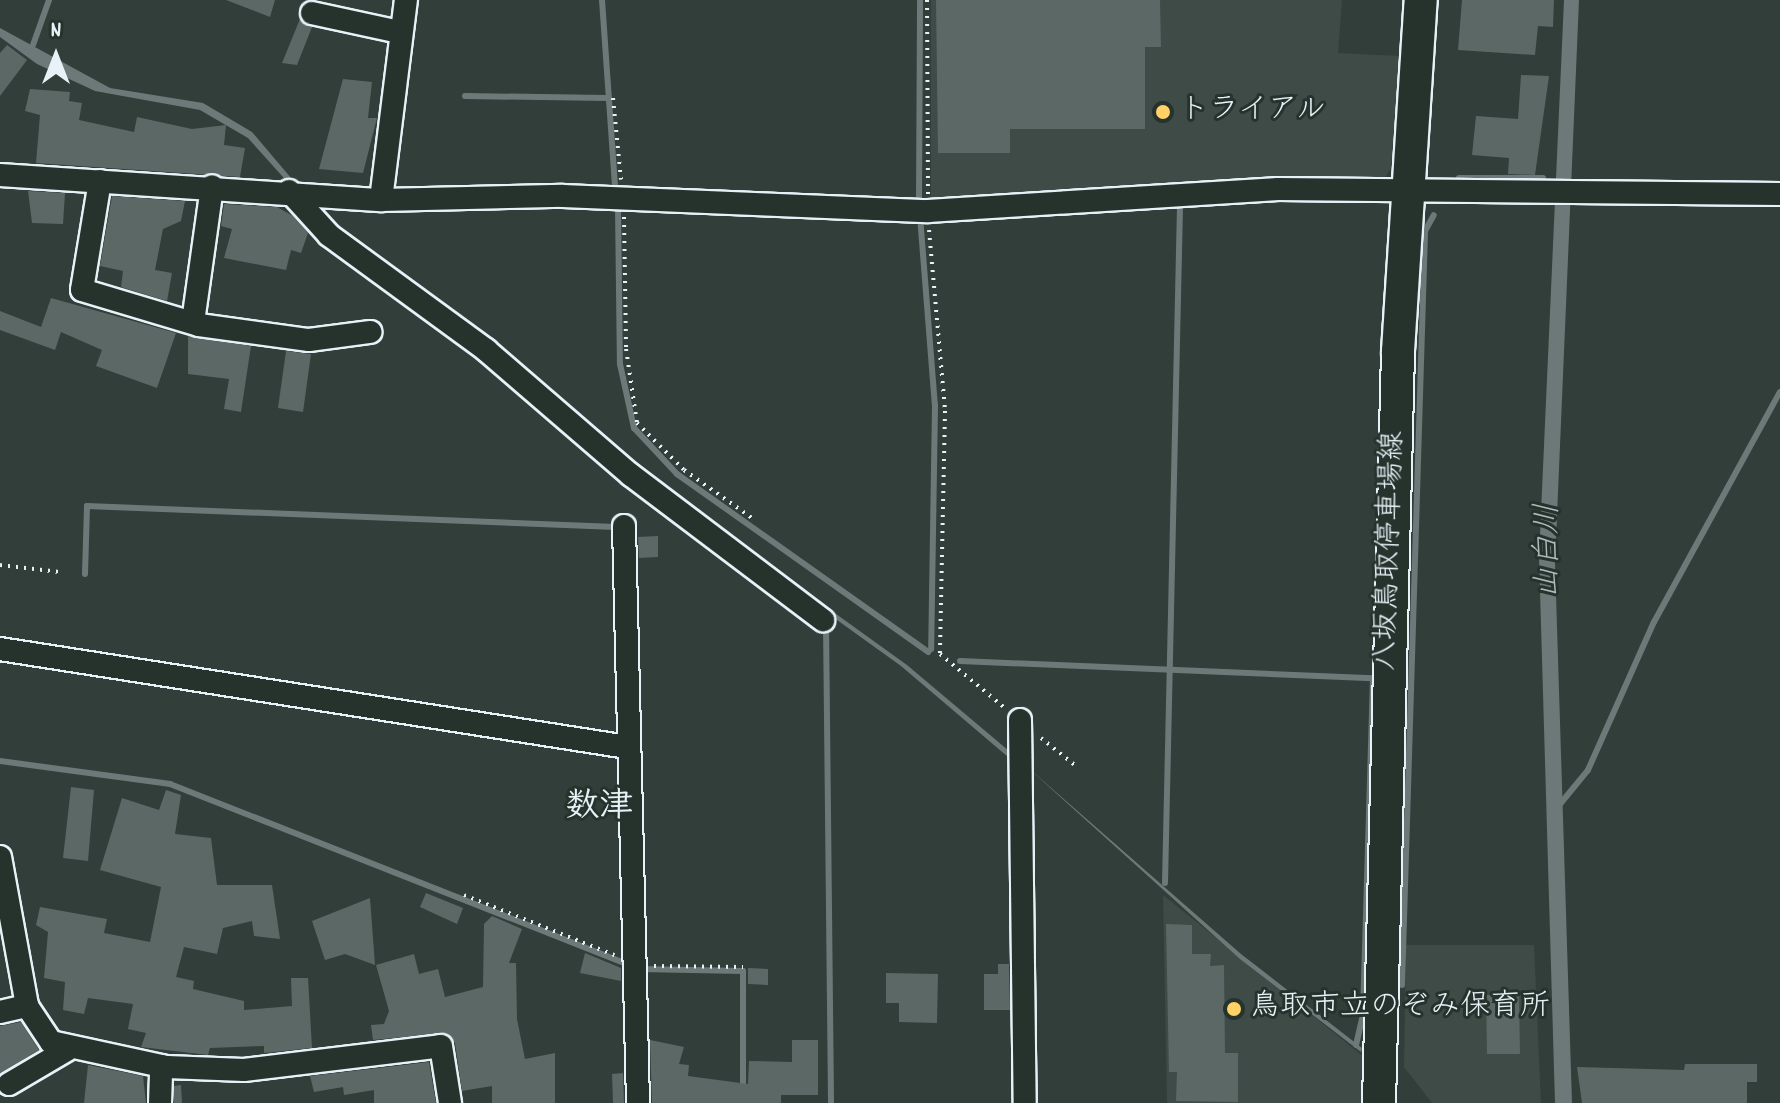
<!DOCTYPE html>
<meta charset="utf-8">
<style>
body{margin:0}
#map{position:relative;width:1780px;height:1103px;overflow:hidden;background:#323e39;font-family:Dekko,"Klee One",sans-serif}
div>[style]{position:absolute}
.built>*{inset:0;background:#3f4b46}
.water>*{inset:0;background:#6d7978}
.stream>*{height:6px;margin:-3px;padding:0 3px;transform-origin:3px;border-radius:3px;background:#6d7978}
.building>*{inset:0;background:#5c6865}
.path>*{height:4px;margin-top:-2px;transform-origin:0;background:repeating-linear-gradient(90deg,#e8f1f8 0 2px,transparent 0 8px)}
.roads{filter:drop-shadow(2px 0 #e8f1f8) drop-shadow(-2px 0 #e8f1f8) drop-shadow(0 2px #e8f1f8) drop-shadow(0 -2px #e8f1f8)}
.street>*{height:22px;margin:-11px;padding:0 11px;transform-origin:11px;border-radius:11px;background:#26332d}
.secondary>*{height:32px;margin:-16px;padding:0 16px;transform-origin:16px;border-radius:16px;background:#26332d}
.dots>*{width:22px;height:22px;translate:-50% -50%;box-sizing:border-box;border:4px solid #26332d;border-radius:50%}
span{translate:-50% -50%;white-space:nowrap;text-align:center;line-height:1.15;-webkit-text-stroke:6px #26332d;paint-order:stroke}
.poi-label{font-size:30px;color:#e8f1f8}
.left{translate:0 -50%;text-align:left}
.street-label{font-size:30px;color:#e8f1f8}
.water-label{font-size:32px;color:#b1bbbe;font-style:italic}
.quarter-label{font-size:34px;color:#e8f1f8;font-weight:700}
.north{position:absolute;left:16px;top:16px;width:80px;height:80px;-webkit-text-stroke:6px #26332d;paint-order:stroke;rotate:0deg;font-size:22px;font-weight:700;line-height:32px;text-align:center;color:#e8f1f8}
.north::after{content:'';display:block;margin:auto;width:28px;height:36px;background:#e8f1f8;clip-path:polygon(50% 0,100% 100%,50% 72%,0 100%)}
</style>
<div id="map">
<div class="built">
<div style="clip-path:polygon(931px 0,1342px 0,1338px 53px,1399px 56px,1391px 168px,1380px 186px,931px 207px)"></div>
<div style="clip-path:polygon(1163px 895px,1364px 1057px,1362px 1103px,1167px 1103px)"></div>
<div style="clip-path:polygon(1406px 945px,1534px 945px,1541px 1103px,1432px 1103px,1404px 1067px)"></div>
</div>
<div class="water">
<div style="clip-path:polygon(1564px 0,1579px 0,1555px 563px,1572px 1103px,1555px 1103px,1539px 557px)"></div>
<div style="clip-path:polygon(0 28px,110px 88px,203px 103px,252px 132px,335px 230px,490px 342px,658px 486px,907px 665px,1015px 756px,1014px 762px,901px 666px,644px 481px,487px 346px,335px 235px,248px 138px,200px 110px,95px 91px,37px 64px,0 37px)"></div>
<div style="clip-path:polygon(1026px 766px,1241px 954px,1362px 1048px,1361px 1052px,1240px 959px)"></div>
</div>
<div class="stream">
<div style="left:602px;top:0;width:188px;rotate:86deg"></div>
<div style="left:33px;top:45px;width:48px;rotate:-70.4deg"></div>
<div style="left:465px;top:96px;width:142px;rotate:0.8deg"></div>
<div style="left:1459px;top:178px;width:84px"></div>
<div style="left:919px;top:201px;width:201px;rotate:-89.7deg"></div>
<div style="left:618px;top:207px;width:157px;rotate:89.3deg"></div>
<div style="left:620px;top:364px;width:66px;rotate:77.7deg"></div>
<div style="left:634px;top:428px;width:63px;rotate:46.9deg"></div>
<div style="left:677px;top:474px;width:308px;rotate:35.3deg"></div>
<div style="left:920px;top:216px;width:190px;rotate:85.5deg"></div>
<div style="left:935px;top:405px;width:244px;rotate:90.9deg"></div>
<div style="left:85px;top:574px;width:68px;rotate:-88.3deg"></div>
<div style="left:87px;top:506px;width:529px;rotate:2.27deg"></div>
<div style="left:826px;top:623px;width:480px;rotate:89.4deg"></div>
<div style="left:960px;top:661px;width:413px;rotate:2.4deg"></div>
<div style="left:1373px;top:678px;width:328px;rotate:91.7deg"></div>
<div style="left:0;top:761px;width:172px;rotate:7.7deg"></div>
<div style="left:170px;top:784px;width:490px;rotate:21.5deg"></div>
<div style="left:1556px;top:809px;width:50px;rotate:-50.6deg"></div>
<div style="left:1588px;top:770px;width:162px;rotate:-66deg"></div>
<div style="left:1654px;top:622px;width:262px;rotate:-61.3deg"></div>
<div style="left:1165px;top:883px;width:678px;rotate:-88.73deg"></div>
<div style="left:639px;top:969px;width:104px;rotate:1.1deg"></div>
<div style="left:743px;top:971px;width:132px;rotate:90deg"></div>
<div style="left:1402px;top:985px;width:754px;rotate:-88.25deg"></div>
<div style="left:1425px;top:231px;width:18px;rotate:-61deg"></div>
<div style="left:1356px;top:1045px;width:28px;rotate:-77deg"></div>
</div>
<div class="building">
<div style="clip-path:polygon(226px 0,275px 0,270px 17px)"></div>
<div style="clip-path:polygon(936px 0,1160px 0,1161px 47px,1145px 47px,1145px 129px,1010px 129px,1010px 153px,938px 153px)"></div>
<div style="clip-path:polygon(1462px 0,1554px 0,1553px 27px,1538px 26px,1535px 55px,1458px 50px)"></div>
<div style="clip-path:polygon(300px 19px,312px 27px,297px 65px,282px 63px)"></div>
<div style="clip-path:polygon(7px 45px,27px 60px,0 96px,0 53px)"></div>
<div style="clip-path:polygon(1521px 75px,1549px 76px,1535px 175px,1508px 174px,1509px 158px,1472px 155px,1476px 116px,1518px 119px)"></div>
<div style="clip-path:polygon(343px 79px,372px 82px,368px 118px,377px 118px,363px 173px,319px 169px)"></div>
<div style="clip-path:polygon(30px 89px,70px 92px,69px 101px,82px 103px,79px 120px,134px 132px,137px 117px,192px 129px,226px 125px,224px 145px,245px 148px,240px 177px,36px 163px,40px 115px,25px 111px)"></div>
<div style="clip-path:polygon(28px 191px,65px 193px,63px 224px,32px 223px)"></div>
<div style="clip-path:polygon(112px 196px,185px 201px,181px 221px,163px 229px,155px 270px,172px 273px,167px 301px,121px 287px,123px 271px,100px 266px)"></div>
<div style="clip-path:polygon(224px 204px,277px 207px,293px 216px,308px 233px,301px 253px,291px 250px,286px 270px,224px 258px,232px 229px,221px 226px)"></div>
<div style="clip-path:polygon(51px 298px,176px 333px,157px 388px,96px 366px,102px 350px,61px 332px,55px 350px,0 330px,0 311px,41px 327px)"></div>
<div style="clip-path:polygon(188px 336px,251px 346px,241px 412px,224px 409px,229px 379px,188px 374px)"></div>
<div style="clip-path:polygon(286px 351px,311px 354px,303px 412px,278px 408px)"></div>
<div style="clip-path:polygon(658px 536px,658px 557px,639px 558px,638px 537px)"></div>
<div style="clip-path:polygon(71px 787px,94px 790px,88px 861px,63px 858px)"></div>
<div style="clip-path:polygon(166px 790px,181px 795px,175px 834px,211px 838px,217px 885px,272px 885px,280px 939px,254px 936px,252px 921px,223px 928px,217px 954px,184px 947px,176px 977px,194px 981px,193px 989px,244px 1001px,244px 1010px,292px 1006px,291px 978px,308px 978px,312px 1048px,264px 1053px,264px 1046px,210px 1048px,208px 1055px,141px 1047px,146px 1033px,128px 1029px,133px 1004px,88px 998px,84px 1014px,63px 1010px,65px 982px,44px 978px,48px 932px,36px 925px,40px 907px,107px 919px,104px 933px,150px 942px,161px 887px,100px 870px,122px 798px,159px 810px)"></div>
<div style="clip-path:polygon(426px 893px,463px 908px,457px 924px,420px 907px)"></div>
<div style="clip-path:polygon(370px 898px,375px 965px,345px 954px,325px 960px,312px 921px)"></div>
<div style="clip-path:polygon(492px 916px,522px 929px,509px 963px,516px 963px,517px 1019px,525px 1059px,555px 1053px,555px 1103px,492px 1103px,492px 1086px,462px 1091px,455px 1043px,446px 1033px,373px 1040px,371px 1025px,384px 1024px,389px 1011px,376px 965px,414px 954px,419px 974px,438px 969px,445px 997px,483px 987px,484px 924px)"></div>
<div style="clip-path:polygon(1166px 924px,1192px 925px,1192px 954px,1211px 954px,1210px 966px,1224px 965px,1225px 1053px,1238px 1053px,1238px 1102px,1176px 1101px,1177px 1072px,1169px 1072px)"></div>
<div style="clip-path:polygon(585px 953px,621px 968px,621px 981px,580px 973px)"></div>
<div style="clip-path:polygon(998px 964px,1009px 964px,1010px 1010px,984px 1010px,984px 974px,998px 974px)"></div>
<div style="clip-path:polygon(748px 968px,768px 969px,768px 985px,748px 984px)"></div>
<div style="clip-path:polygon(886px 973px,938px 974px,937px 1023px,899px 1022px,899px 1003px,886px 1003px)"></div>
<div style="clip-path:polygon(1486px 995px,1519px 995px,1520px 1054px,1487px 1054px)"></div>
<div style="clip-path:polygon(21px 1022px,39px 1050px,0 1074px,0 1026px)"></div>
<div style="clip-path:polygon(650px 1040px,684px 1047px,679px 1064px,689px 1065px,688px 1076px,748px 1084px,749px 1061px,792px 1062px,792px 1040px,818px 1040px,818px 1095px,781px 1095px,781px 1103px,652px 1103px)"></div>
<div style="clip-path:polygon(429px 1062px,436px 1103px,374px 1103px,374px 1090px,344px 1095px,343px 1087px,314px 1092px,310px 1076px)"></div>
<div style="clip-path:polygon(1685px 1064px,1757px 1064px,1757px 1082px,1747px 1082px,1747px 1103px,1582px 1103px,1577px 1067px,1684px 1070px)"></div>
<div style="clip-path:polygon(88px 1065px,143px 1076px,146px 1103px,84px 1103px)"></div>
<div style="clip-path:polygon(623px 1073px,624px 1103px,613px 1103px,612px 1074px)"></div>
<div style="clip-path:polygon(181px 1085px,182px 1103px,174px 1103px,174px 1086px)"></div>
</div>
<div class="path">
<div style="left:927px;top:0;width:194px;rotate:89.7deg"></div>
<div style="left:613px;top:98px;width:82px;rotate:84.4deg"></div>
<div style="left:624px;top:217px;width:132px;rotate:89.1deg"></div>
<div style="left:626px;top:349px;width:75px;rotate:81.5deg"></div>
<div style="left:637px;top:423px;width:66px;rotate:45deg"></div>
<div style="left:684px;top:470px;width:83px;rotate:35.2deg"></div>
<div style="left:929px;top:230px;width:182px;rotate:84.9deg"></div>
<div style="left:945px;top:411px;width:243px;rotate:91.2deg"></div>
<div style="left:940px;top:654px;width:86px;rotate:39.8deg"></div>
<div style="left:0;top:565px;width:60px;rotate:6.7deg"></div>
<div style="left:1041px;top:738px;width:45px;rotate:38.7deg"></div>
<div style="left:464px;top:895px;width:162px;rotate:21.8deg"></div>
<div style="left:654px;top:966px;width:89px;rotate:0.6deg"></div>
</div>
<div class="roads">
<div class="street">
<div style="left:312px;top:13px;width:89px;rotate:12.3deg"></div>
<div style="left:0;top:175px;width:382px;rotate:3.8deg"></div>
<div style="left:381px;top:200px;width:182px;rotate:-1.3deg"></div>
<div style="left:563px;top:196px;width:365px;rotate:2.4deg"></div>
<div style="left:928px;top:211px;width:351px;rotate:-3.6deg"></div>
<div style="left:1278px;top:189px;width:502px;rotate:0.57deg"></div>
<div style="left:100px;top:181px;width:110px;rotate:99.4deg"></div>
<div style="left:82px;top:290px;width:122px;rotate:16.7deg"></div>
<div style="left:199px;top:325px;width:111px;rotate:7.8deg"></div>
<div style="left:309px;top:340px;width:62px;rotate:-7.5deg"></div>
<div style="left:289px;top:191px;width:59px;rotate:47.7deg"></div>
<div style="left:329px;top:235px;width:195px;rotate:36.2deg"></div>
<div style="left:486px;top:350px;width:191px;rotate:40.8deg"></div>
<div style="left:631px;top:475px;width:241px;rotate:37.1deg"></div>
<div style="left:381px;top:200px;width:202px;rotate:-82.9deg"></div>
<div style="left:193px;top:322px;width:137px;rotate:-82deg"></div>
<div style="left:624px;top:526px;width:577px;rotate:88.61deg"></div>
<div style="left:0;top:649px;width:635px;rotate:8.88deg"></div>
<div style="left:1020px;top:720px;width:383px;rotate:89.3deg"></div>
<div style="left:0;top:857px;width:151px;rotate:79.7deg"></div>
<div style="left:27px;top:1006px;width:43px;rotate:56.3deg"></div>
<div style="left:51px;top:1042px;width:119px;rotate:12.2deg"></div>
<div style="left:167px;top:1067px;width:77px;rotate:2.2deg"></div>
<div style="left:244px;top:1070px;width:198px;rotate:-6.9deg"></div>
<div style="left:441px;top:1046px;width:58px;rotate:81deg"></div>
<div style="left:0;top:1012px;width:28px;rotate:-13deg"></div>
<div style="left:9px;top:1084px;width:67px;rotate:-30.4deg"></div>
<div style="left:160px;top:1103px;width:37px;rotate:-88deg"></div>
</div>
<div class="secondary">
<div style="left:1379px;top:1103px;width:752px;rotate:-88.55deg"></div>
<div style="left:1398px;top:351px;width:352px;rotate:-86.3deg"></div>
</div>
</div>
<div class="dots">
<div style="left:1163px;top:112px;background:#ffd166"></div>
<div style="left:1234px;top:1009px;background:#ffd166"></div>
</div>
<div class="poi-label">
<span class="left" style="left:1179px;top:112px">トライアル</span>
<span class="left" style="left:1250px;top:1009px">鳥取市立のぞみ保育所</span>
</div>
<div class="street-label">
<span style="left:1392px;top:551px;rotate:-88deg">八坂鳥取停車場線</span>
</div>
<div class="water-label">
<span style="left:1550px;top:551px;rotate:-90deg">山白川</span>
</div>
<div class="quarter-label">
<span style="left:599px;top:809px">数津</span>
</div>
<div class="north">N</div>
</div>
